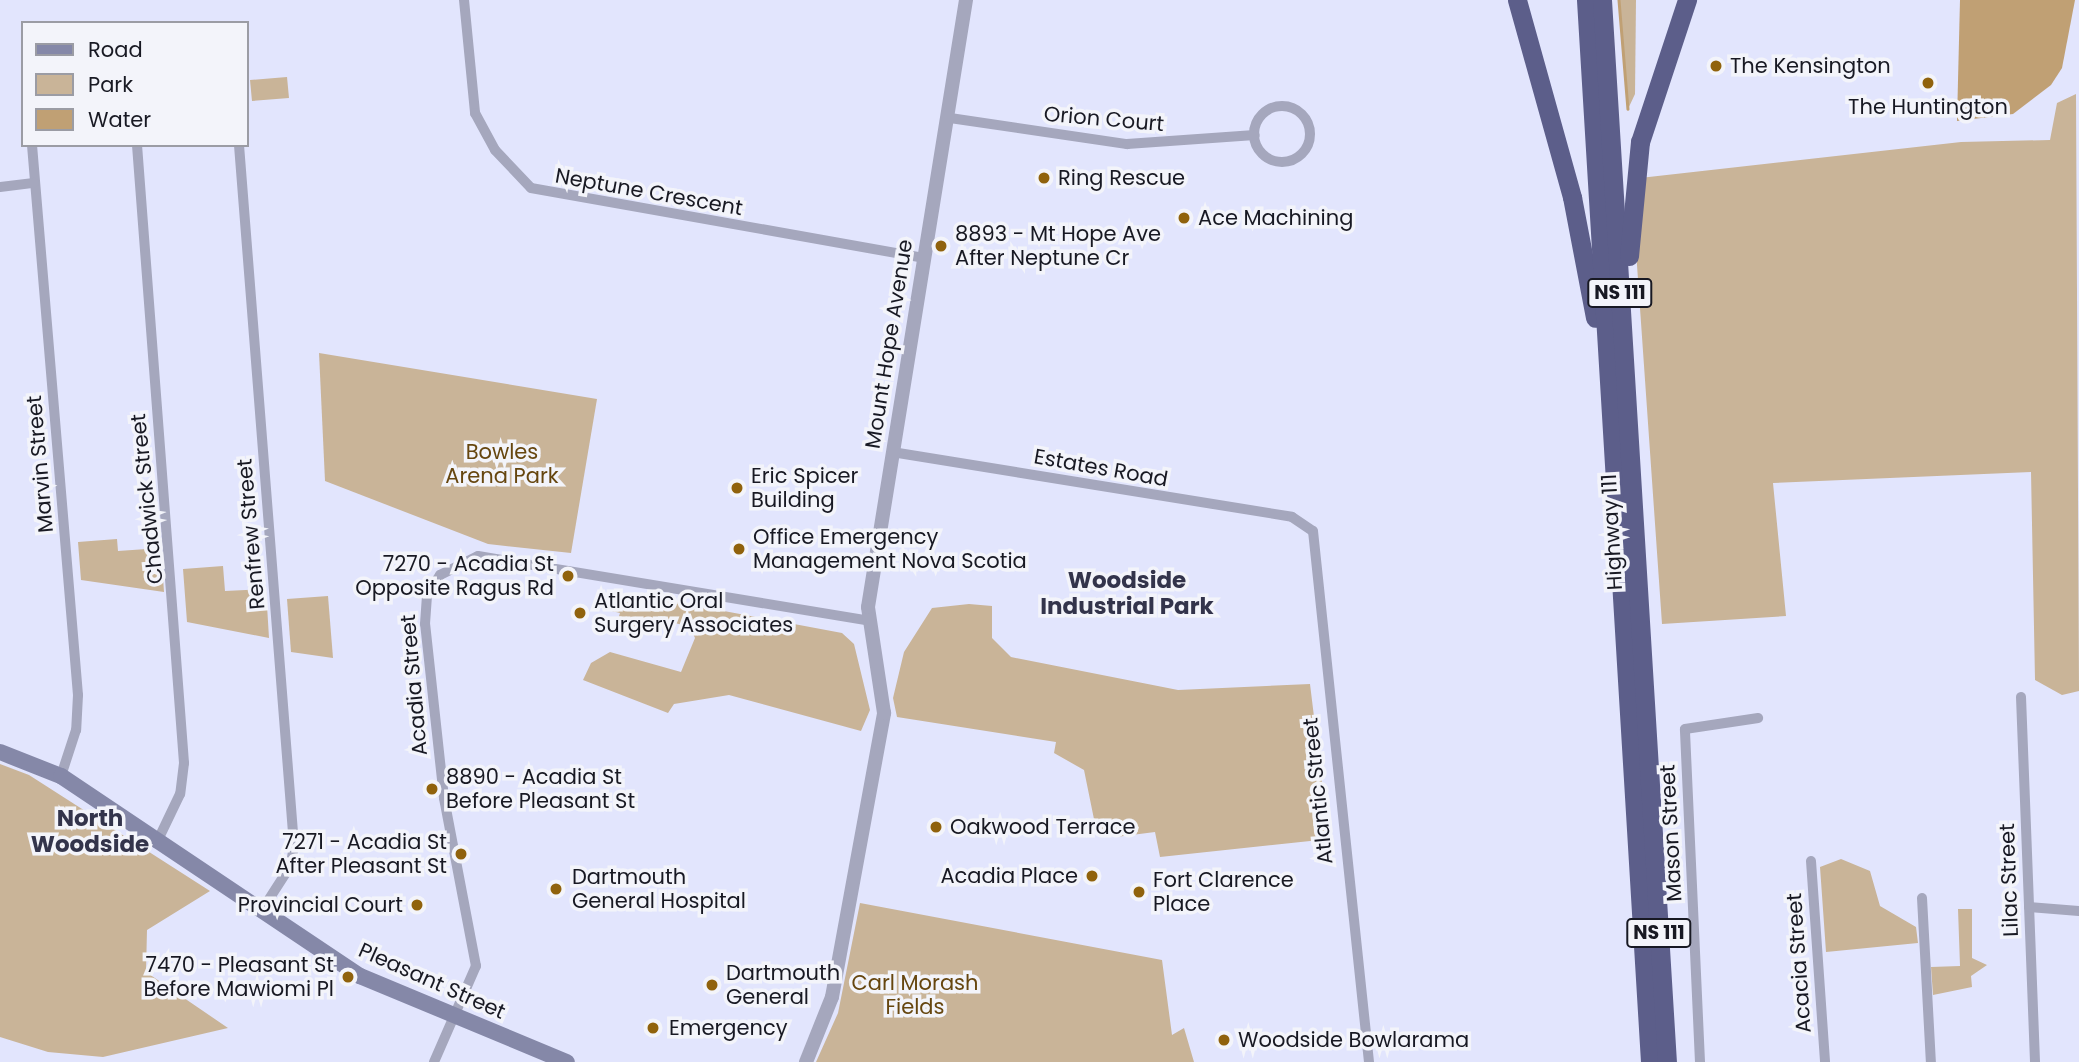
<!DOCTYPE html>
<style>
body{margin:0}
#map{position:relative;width:2079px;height:1062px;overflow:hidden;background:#e2e5fd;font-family:Poppins,sans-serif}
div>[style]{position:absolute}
.green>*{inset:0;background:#c9b498}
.water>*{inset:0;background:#c0a074}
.stream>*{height:2.5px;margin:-1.25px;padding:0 1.25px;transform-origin:1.25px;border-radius:1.25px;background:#c0a074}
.minor>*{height:10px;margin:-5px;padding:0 5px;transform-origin:5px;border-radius:5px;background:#a5a7bd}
.minor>.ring{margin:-5px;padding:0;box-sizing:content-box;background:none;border:10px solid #a5a7bd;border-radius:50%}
.tertiary>*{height:14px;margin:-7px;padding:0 7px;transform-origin:7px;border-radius:7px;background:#a5a7bd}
.secondary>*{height:16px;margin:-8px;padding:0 8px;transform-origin:8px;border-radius:8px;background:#8588a8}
.motorway>*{height:19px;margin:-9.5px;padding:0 9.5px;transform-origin:9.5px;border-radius:9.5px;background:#5c5e8a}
.dots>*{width:19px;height:19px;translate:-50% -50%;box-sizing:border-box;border:4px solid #f3f4fa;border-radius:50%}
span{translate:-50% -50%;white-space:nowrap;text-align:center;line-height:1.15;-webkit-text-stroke:7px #f3f4fa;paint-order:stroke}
.shield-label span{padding:2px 5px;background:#f3f4fa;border:2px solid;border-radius:5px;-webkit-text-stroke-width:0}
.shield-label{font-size:19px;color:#181923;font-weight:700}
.poi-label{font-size:21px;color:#181923}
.left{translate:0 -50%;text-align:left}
.right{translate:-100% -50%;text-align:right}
.street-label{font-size:21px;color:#181923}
.park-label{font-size:21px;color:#66460f}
.neighbourhood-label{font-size:23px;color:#33344b;font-weight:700}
.legend{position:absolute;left:21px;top:21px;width:228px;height:126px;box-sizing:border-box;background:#f3f4fa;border:2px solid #9b9ca4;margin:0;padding:9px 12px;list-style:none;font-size:21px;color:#181923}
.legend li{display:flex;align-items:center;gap:14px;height:35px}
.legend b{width:35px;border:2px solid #9b9ca4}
</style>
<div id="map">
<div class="green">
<div style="clip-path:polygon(1619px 0,1636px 0,1635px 94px,1628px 109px)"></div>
<div style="clip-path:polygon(287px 77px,289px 98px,252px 101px,250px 80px)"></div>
<div style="clip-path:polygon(2076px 94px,2079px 691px,2062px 695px,2035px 680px,2031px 472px,1773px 483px,1786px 616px,1662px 624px,1631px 179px,1961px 142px,2050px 140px,2057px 103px)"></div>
<div style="clip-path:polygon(319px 353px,597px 399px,571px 553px,488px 544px,325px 481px)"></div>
<div style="clip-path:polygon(117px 539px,118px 551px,161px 548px,164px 592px,81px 580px,78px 542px)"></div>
<div style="clip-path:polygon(223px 566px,225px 591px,266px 589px,269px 638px,187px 622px,183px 569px)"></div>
<div style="clip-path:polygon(328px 596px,333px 658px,291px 652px,287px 599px)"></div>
<div style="clip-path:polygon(649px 597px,842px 633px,854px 644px,870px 710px,861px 731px,729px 695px,674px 704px,668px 713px,583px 680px,591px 663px,610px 652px,681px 672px,695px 638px,690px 627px,660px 619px,651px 631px,617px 622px,620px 613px,608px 610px,609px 599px,643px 605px)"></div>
<div style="clip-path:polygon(969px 604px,992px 606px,992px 638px,1011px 657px,1178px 690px,1310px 684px,1329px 839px,1160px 857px,1155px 832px,1116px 837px,1096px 829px,1084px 770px,1054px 753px,1056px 742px,897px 717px,893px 698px,904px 652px,932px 608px)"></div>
<div style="clip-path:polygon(0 764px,29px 775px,210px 891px,147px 930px,146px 972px,228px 1028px,103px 1057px,48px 1052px,0 1037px)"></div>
<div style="clip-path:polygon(1841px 859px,1870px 871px,1880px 906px,1916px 927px,1918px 943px,1826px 952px,1820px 867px)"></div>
<div style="clip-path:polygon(860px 903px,1162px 960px,1172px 1035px,1184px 1028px,1194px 1062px,816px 1062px,838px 1013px)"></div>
<div style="clip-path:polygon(1958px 909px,1972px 909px,1972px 958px,1987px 965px,1971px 976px,1972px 987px,1933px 995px,1931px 967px,1960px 966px)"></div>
</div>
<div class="water">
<div style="clip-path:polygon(1960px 0,2075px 0,2062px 68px,2051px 85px,2013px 114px,1957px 121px)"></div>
</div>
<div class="stream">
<div style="left:1619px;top:0;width:109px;rotate:85.3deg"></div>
</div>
<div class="minor">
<div style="left:464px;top:0;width:114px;rotate:84.4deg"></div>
<div style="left:475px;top:113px;width:42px;rotate:61.6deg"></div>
<div style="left:495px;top:150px;width:52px;rotate:46.5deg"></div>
<div style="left:531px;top:188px;width:400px;rotate:10.1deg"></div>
<div class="ring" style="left:1254px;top:106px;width:46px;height:46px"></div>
<div style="left:950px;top:118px;width:179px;rotate:8.4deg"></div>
<div style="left:1127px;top:144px;width:128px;rotate:-4deg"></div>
<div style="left:32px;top:145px;width:552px;rotate:85.22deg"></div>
<div style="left:78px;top:695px;width:35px;rotate:93deg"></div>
<div style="left:76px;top:730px;width:48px;rotate:108.1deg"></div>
<div style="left:137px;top:145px;width:620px;rotate:85.65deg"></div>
<div style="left:184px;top:763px;width:31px;rotate:97deg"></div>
<div style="left:180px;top:794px;width:55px;rotate:115.6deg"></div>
<div style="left:239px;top:145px;width:702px;rotate:85.51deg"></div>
<div style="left:294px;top:845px;width:20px;rotate:99deg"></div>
<div style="left:291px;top:865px;width:54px;rotate:122.8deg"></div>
<div style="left:0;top:187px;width:34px;rotate:-7deg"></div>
<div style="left:892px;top:452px;width:405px;rotate:9.2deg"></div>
<div style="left:1292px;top:517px;width:25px;rotate:34deg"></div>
<div style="left:1313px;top:531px;width:534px;rotate:83.98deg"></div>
<div style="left:2021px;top:697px;width:365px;rotate:87.8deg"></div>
<div style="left:1811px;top:861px;width:201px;rotate:86deg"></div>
<div style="left:1922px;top:898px;width:164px;rotate:86.9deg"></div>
<div style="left:2029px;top:907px;width:50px;rotate:4.6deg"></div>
<div style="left:434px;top:1062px;width:105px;rotate:-66.4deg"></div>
<div style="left:476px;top:966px;width:171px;rotate:-100.8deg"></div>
<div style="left:444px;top:798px;width:175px;rotate:-96.2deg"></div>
<div style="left:425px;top:624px;width:29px;rotate:-86deg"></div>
<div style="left:427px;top:595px;width:24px;rotate:-57deg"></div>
<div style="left:440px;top:575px;width:42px;rotate:-26.6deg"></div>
<div style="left:478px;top:556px;width:396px;rotate:9.4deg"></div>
<div style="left:1700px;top:1062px;width:333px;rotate:-92.6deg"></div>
<div style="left:1685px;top:729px;width:74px;rotate:-8.6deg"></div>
</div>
<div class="tertiary">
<div style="left:806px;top:1062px;width:70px;rotate:-68.2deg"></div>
<div style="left:832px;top:997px;width:289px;rotate:-79.6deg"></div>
<div style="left:884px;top:713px;width:107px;rotate:-98.6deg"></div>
<div style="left:868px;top:607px;width:615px;rotate:-80.83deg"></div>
</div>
<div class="secondary">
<div style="left:0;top:752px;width:66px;rotate:21.5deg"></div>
<div style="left:61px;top:776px;width:360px;rotate:33.8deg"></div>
<div style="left:360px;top:976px;width:224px;rotate:22.6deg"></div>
</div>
<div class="motorway">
<div style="left:1517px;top:0;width:205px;rotate:74.4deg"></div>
<div style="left:1572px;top:197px;width:123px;rotate:79.2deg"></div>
<div style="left:1586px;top:0;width:1064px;rotate:86.55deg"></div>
<div style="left:1602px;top:0;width:1064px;rotate:86.5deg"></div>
<div style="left:1629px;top:256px;width:115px;rotate:-84.5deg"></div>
<div style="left:1640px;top:142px;width:150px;rotate:-71.7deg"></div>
</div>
<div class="dots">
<div style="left:1716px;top:66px;background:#90620c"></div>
<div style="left:1928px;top:83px;background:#90620c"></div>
<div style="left:1044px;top:178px;background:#90620c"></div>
<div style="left:1184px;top:218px;background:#90620c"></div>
<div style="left:941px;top:246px;background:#90620c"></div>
<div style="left:737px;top:488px;background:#90620c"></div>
<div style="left:739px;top:549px;background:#90620c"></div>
<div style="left:568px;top:576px;background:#90620c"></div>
<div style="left:580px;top:613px;background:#90620c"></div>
<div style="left:432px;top:789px;background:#90620c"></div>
<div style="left:936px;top:827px;background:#90620c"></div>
<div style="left:461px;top:854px;background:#90620c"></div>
<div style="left:1092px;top:876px;background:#90620c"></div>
<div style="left:556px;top:889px;background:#90620c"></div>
<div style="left:1139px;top:892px;background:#90620c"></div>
<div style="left:417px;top:905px;background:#90620c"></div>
<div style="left:348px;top:977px;background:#90620c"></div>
<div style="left:712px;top:985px;background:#90620c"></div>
<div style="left:653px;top:1028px;background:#90620c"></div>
<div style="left:1224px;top:1040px;background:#90620c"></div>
</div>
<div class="shield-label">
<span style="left:1620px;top:293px">NS 111</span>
<span style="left:1659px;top:933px">NS 111</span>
</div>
<div class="poi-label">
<span class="left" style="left:1730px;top:66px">The Kensington</span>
<span style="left:1928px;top:107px">The Huntington</span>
<span class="left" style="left:1058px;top:178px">Ring Rescue</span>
<span class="left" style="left:1198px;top:218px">Ace Machining</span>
<span class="left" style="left:955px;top:246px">8893 - Mt Hope Ave<br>After Neptune Cr</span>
<span class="left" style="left:751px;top:488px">Eric Spicer<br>Building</span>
<span class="left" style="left:753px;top:549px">Office Emergency<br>Management Nova Scotia</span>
<span class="right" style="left:554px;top:576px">7270 - Acadia St<br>Opposite Ragus Rd</span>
<span class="left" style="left:594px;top:613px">Atlantic Oral<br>Surgery Associates</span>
<span class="left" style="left:446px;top:789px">8890 - Acadia St<br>Before Pleasant St</span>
<span class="left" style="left:950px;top:827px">Oakwood Terrace</span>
<span class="right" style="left:447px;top:854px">7271 - Acadia St<br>After Pleasant St</span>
<span class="right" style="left:1078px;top:876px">Acadia Place</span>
<span class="left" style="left:572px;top:889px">Dartmouth<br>General Hospital</span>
<span class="left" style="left:1153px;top:892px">Fort Clarence<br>Place</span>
<span class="right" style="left:403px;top:905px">Provincial Court</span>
<span class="right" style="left:334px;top:977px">7470 - Pleasant St<br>Before Mawiomi Pl</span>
<span class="left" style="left:726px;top:985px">Dartmouth<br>General</span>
<span class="left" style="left:669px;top:1028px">Emergency</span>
<span class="left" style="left:1238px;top:1040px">Woodside Bowlarama</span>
</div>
<div class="street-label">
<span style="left:1104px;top:119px;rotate:5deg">Orion Court</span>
<span style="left:649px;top:192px;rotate:10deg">Neptune Crescent</span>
<span style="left:889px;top:344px;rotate:-81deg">Mount Hope Avenue</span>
<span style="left:40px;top:464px;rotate:-95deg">Marvin Street</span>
<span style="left:1101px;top:468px;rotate:10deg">Estates Road</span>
<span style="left:147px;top:499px;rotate:-96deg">Chadwick Street</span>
<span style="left:1612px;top:532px;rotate:-93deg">Highway 111</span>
<span style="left:251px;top:534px;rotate:-95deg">Renfrew Street</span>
<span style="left:414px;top:685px;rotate:-95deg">Acadia Street</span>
<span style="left:1318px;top:791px;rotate:-96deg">Atlantic Street</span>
<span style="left:1671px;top:833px;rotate:-93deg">Mason Street</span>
<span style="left:2009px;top:880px;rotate:-92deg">Lilac Street</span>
<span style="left:1799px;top:963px;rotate:-94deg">Acacia Street</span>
<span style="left:432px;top:981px;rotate:24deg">Pleasant Street</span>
</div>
<div class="park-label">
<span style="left:502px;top:464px">Bowles<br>Arena Park</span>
<span style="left:915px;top:995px">Carl Morash<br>Fields</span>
</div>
<div class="neighbourhood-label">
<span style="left:1127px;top:593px">Woodside<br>Industrial Park</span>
<span style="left:90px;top:831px">North<br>Woodside</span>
</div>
<ul class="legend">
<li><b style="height:9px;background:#8588a8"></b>Road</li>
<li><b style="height:19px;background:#c9b498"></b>Park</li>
<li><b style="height:19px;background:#c0a074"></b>Water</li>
</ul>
</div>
